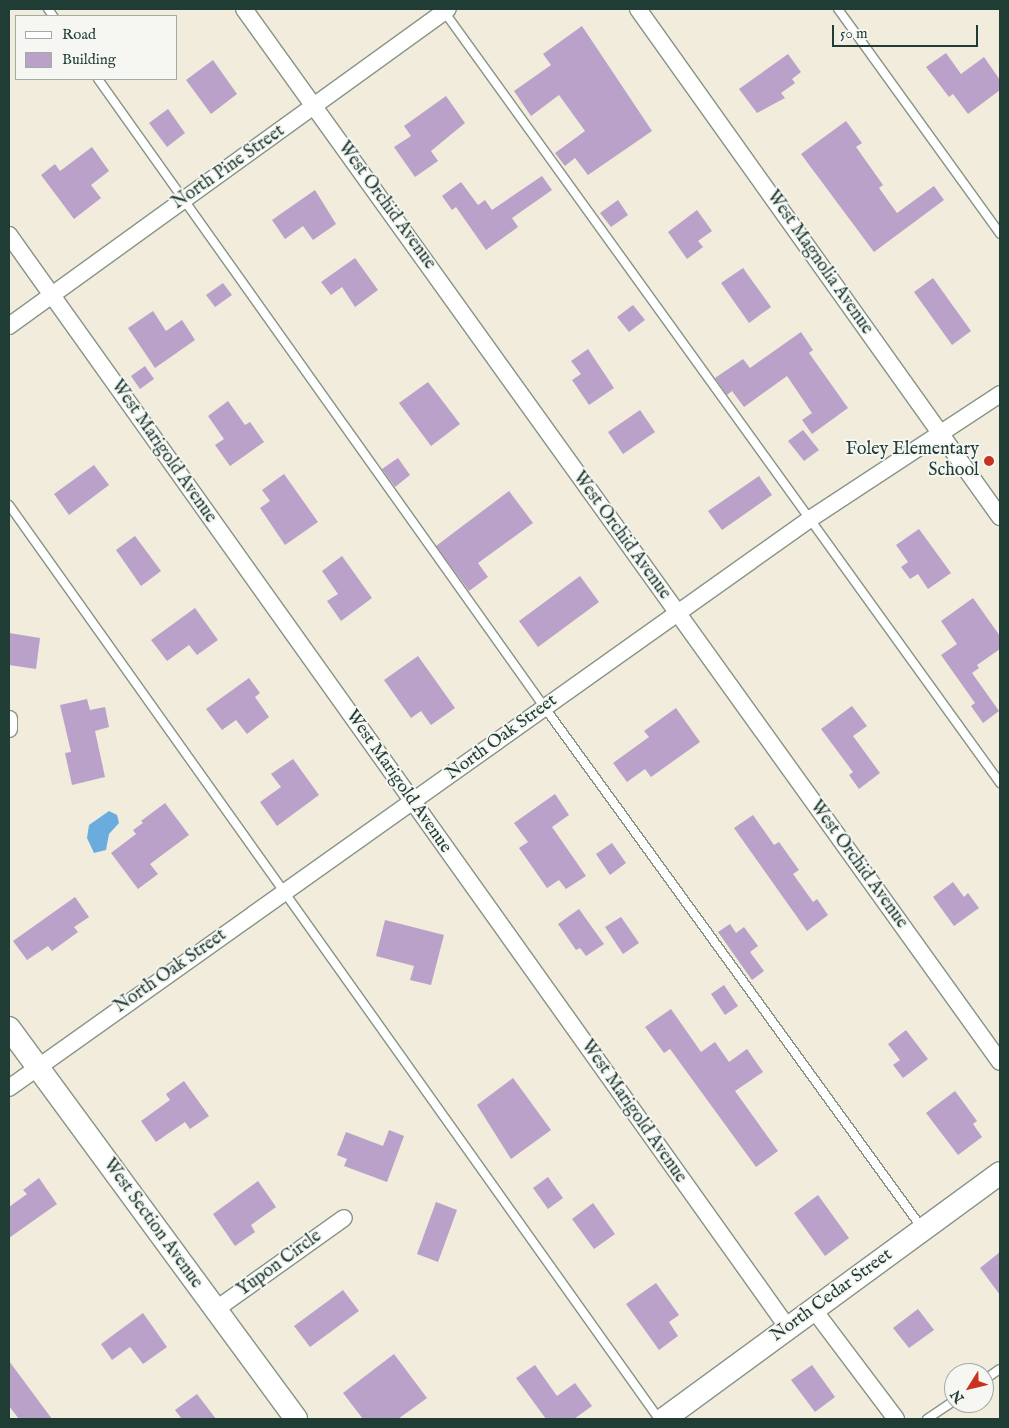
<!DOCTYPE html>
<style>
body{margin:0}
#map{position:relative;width:1009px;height:1428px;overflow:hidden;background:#f1ecdb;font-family:"IM FELL English",serif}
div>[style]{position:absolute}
.water>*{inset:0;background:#6bacdf}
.building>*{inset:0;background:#baa1ca}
.roads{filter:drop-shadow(1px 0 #889488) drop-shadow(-1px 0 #889488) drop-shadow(0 1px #889488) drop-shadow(0 -1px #889488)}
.lane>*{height:8px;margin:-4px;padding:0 4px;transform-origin:4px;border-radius:4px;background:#fff}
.street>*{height:16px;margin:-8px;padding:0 8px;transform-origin:8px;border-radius:8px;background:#fff}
.secondary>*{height:22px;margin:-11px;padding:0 11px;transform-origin:11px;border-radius:11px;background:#fff}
.dots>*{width:14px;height:14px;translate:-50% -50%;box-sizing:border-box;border:2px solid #f6f6f2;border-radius:50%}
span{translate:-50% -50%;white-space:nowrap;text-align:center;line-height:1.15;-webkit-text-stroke:4px #f6f6f2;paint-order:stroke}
.street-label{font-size:18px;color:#1f3d34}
.poi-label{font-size:18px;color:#1f3d34}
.right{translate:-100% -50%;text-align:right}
.frame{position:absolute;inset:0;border:10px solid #1f3d34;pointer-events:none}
.legend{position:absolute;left:15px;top:15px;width:162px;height:65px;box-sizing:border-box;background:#f6f6f2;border:1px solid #a0aca6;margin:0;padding:6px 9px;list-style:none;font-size:15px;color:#1f3d34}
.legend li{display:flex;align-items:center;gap:10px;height:25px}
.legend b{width:25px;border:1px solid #a0aca6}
.north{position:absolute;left:944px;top:1363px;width:50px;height:50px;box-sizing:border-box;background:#f6f6f2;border:1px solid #a0aca6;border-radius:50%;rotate:234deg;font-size:14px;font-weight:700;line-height:20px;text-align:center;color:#1f3d34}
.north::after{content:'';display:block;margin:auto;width:18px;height:22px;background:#c8321e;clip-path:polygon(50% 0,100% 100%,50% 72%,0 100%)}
.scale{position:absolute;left:832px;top:25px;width:146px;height:22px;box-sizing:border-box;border:2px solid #1f3d34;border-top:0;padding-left:6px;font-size:15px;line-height:18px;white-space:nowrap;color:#1f3d34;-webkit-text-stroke:4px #f6f6f2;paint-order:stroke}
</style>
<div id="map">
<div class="water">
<div style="clip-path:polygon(109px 811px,117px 815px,119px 823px,109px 834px,106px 850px,94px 853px,87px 838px,89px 825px)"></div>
</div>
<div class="building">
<div style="clip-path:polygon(582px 26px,652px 131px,588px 175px,575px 158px,565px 166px,555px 153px,585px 131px,559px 95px,531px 116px,514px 91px,551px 65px,543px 54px)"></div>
<div style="clip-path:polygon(946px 53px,961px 74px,984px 57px,1000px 80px,1000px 90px,968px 114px,953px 94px,949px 97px,926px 67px)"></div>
<div style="clip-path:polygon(788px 54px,801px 72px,792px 79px,795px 83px,781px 93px,785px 98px,757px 113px,739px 89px)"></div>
<div style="clip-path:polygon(213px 60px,237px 94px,211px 114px,186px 80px)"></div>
<div style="clip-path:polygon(446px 96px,465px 123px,431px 151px,438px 161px,415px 177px,394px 147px,411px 136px,404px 126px)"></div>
<div style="clip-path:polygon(168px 109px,185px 133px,167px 147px,149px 123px)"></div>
<div style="clip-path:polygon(846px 121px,862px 143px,856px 147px,883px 185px,879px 188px,897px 213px,934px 186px,944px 200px,874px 252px,801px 154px)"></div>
<div style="clip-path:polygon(92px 147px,109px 171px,91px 185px,101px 198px,74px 219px,41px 175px,55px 164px,60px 171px)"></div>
<div style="clip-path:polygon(542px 176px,552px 190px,512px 218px,518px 227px,486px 250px,456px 207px,452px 210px,442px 196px,461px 182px,478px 205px,485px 200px,492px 210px)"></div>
<div style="clip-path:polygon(315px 190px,336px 224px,313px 240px,303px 226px,285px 239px,272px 220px)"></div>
<div style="clip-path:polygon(618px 200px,628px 215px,611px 227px,600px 213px)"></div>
<div style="clip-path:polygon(697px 210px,712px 231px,698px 241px,703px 247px,687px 259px,668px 232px)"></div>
<div style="clip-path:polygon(355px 258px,378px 290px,355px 307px,342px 287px,331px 295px,321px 282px)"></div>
<div style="clip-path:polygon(743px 268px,771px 307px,749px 323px,721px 283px)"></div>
<div style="clip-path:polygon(933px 278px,971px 331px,952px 345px,914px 292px)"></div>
<div style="clip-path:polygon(223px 283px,232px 295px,215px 307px,206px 295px)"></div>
<div style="clip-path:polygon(633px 305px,645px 320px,629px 332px,617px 317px)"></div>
<div style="clip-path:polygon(153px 311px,166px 331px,182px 320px,195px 340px,155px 368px,128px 328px)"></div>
<div style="clip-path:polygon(801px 332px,813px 350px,809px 353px,848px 408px,812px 434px,802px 420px,812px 413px,787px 376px,744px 407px,732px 391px,727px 395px,715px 378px,743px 359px,750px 368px)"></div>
<div style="clip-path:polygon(588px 349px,614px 388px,589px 405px,572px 380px,581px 374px,571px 361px)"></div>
<div style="clip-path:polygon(145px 366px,154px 379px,140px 389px,131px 376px)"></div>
<div style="clip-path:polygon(428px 382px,460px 424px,431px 446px,399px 403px)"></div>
<div style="clip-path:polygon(228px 401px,245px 425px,250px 422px,264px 442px,230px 466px,215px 445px,224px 439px,208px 416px)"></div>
<div style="clip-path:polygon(640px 410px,655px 432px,623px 454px,608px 432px)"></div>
<div style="clip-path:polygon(803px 430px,819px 450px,804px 461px,788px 441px)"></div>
<div style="clip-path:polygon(398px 458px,410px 475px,395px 487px,382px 469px)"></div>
<div style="clip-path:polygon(94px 465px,109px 485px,69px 515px,54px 494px)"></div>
<div style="clip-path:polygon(284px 474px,318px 522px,285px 545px,260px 508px,270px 501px,262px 490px)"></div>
<div style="clip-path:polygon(759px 476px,772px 495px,722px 530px,708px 511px)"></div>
<div style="clip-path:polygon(509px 491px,533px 523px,478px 563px,488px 577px,469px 591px,436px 546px)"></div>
<div style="clip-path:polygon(919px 529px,951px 573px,928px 589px,918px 574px,910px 579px,901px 567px,908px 562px,896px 545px)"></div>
<div style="clip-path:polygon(135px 536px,161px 571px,141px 586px,116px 550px)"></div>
<div style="clip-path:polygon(342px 556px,372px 598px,341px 621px,327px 601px,338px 594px,322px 571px)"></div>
<div style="clip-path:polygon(580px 576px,599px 602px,538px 647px,519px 621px)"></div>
<div style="clip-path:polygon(973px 598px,1000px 636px,1000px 649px,977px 665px,979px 668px,972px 673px,999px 711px,983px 723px,971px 706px,975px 703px,941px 655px,957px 644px,941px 621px)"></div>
<div style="clip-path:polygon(195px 608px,218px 640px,197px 655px,189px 645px,167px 661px,151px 640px)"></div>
<div style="clip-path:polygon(9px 633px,40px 638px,36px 669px,9px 665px)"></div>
<div style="clip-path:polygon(418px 656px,455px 708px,431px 725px,421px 711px,411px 718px,384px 680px)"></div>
<div style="clip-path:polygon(249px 678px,260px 693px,255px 697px,269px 717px,247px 734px,236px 720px,222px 730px,206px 709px)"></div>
<div style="clip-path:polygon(87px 699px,90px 710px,105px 707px,109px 727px,95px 731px,105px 777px,72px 785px,65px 753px,71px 752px,60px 705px)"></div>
<div style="clip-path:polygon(852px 706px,867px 726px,853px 736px,880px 773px,859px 789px,849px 775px,853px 772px,821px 729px)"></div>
<div style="clip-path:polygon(676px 708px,700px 742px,651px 777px,645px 769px,627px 782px,613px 763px,649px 737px,644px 731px)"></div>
<div style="clip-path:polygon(293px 759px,319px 795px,277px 826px,260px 802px,281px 787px,271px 774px)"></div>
<div style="clip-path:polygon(555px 794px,569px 815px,552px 827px,586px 876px,566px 889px,559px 880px,547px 888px,519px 848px,528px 842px,514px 823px)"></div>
<div style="clip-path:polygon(165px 803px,189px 835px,150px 864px,158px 874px,138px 889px,111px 853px,136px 834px,133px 830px,143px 823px,141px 821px)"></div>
<div style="clip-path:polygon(753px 815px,774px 845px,779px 842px,799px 870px,793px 874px,813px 902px,817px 899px,828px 915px,807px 931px,734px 828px)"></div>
<div style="clip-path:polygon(612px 843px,626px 863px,610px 875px,596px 854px)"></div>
<div style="clip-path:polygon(953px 882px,964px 897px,968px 893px,979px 908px,954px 926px,933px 897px)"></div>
<div style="clip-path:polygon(75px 897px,89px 917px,74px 927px,78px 932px,52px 951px,48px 946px,27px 960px,13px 941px)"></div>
<div style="clip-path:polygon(579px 909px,604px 944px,586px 956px,580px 948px,576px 950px,558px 924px)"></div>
<div style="clip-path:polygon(621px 917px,639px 943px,623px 954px,605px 927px)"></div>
<div style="clip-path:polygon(385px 920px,444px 935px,431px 985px,410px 980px,414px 966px,376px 956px)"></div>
<div style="clip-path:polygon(730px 924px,736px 933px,744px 927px,758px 946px,750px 952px,764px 971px,752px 980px,718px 932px)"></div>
<div style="clip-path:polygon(724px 985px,738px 1006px,725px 1015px,711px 994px)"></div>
<div style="clip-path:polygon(671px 1009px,701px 1052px,715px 1042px,729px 1062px,747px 1049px,763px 1072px,735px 1091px,778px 1151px,756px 1167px,670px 1049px,664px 1053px,645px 1027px)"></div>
<div style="clip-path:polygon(906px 1030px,928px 1059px,903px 1078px,893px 1065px,900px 1060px,888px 1044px)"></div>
<div style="clip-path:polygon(513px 1078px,551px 1130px,511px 1159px,477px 1105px)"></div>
<div style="clip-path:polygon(184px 1081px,209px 1116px,190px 1129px,185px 1122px,156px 1142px,141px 1121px,170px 1100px,166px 1094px)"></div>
<div style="clip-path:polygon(955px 1091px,977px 1121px,973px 1124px,982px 1137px,958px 1155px,926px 1113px)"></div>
<div style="clip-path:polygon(389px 1130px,404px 1136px,387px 1182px,344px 1166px,347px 1159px,337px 1155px,346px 1132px,383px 1146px)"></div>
<div style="clip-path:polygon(548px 1177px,563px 1198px,548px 1209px,533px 1188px)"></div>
<div style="clip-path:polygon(39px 1178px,57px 1204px,9px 1238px,9px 1207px,27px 1194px,23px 1190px)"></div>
<div style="clip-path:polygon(258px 1181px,276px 1207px,251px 1225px,255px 1232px,235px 1246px,213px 1214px)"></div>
<div style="clip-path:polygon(818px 1195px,849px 1238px,825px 1256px,794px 1213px)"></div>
<div style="clip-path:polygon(436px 1202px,457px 1210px,438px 1262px,417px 1254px)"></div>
<div style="clip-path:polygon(593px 1203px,615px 1234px,594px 1249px,572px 1219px)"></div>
<div style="clip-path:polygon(1000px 1252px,1000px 1295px,980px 1268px)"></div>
<div style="clip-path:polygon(656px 1283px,679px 1315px,669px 1322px,678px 1336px,659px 1350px,626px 1304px)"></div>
<div style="clip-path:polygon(343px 1290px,359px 1311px,310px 1347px,294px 1326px)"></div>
<div style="clip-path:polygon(918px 1309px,934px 1330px,909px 1348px,893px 1328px)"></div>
<div style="clip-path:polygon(143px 1313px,167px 1347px,143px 1364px,130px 1347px,112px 1360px,101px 1344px)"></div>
<div style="clip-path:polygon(394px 1354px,427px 1398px,398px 1419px,363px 1419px,343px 1393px)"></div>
<div style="clip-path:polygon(9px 1361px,52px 1419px,19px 1419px,9px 1406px)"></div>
<div style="clip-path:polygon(535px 1365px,557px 1396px,575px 1383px,592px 1406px,574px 1419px,546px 1419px,516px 1378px)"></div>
<div style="clip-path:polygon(812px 1365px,835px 1397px,815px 1412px,791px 1380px)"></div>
<div style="clip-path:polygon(197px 1394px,216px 1419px,182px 1419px,175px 1410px)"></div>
</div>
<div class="roads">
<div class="lane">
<div style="left:48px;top:9px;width:9px;rotate:54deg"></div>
<div style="left:838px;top:9px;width:277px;rotate:54.2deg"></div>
<div style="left:443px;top:10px;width:953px;rotate:54.22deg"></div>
<div style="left:98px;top:79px;width:772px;rotate:54.6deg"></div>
<div style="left:545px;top:708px;width:642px;rotate:54.06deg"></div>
<div style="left:9px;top:505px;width:1122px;rotate:54.58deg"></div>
<div style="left:984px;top:1380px;width:19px;rotate:-35deg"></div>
<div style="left:927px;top:1419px;width:32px;rotate:-34deg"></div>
</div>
<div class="street">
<div style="left:244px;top:9px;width:1296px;rotate:54.32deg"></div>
<div style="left:638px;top:9px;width:624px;rotate:54.53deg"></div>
<div style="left:9px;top:235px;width:1342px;rotate:54.52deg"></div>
<div style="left:9px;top:326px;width:541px;rotate:-35.83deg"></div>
<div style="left:9px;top:719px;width:10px;rotate:90deg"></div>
<div style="left:9px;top:1088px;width:983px;rotate:-35.39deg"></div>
<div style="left:810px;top:519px;width:227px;rotate:-33.3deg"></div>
<div style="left:215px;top:1310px;width:158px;rotate:-35.5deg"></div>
<div style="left:814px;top:1310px;width:136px;rotate:53deg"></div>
</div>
<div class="secondary">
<div style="left:9px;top:1028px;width:485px;rotate:53.7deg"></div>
<div style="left:664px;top:1419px;width:416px;rotate:-36.2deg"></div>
</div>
</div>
<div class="dots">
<div style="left:989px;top:461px;background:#c8321e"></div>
</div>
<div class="street-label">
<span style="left:229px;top:168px;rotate:-35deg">North Pine Street</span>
<span style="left:386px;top:206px;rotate:54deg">West Orchid Avenue</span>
<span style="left:819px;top:263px;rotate:55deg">West Magnolia Avenue</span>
<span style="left:163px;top:452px;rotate:55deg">West Marigold Avenue</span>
<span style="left:621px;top:536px;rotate:54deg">West Orchid Avenue</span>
<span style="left:502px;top:738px;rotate:-36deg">North Oak Street</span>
<span style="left:398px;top:782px;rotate:55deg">West Marigold Avenue</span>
<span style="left:858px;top:865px;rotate:54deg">West Orchid Avenue</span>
<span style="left:171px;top:972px;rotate:-35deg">North Oak Street</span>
<span style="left:633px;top:1112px;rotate:55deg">West Marigold Avenue</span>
<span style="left:152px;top:1224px;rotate:54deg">West Section Avenue</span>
<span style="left:280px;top:1264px;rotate:-36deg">Yupon Circle</span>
<span style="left:832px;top:1296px;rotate:-36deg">North Cedar Street</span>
</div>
<div class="poi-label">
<span class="right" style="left:979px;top:461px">Foley Elementary<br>School</span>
</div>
<div class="frame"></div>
<ul class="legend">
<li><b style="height:6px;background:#fff"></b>Road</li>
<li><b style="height:14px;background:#baa1ca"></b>Building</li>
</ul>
<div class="north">N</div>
<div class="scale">50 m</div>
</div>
